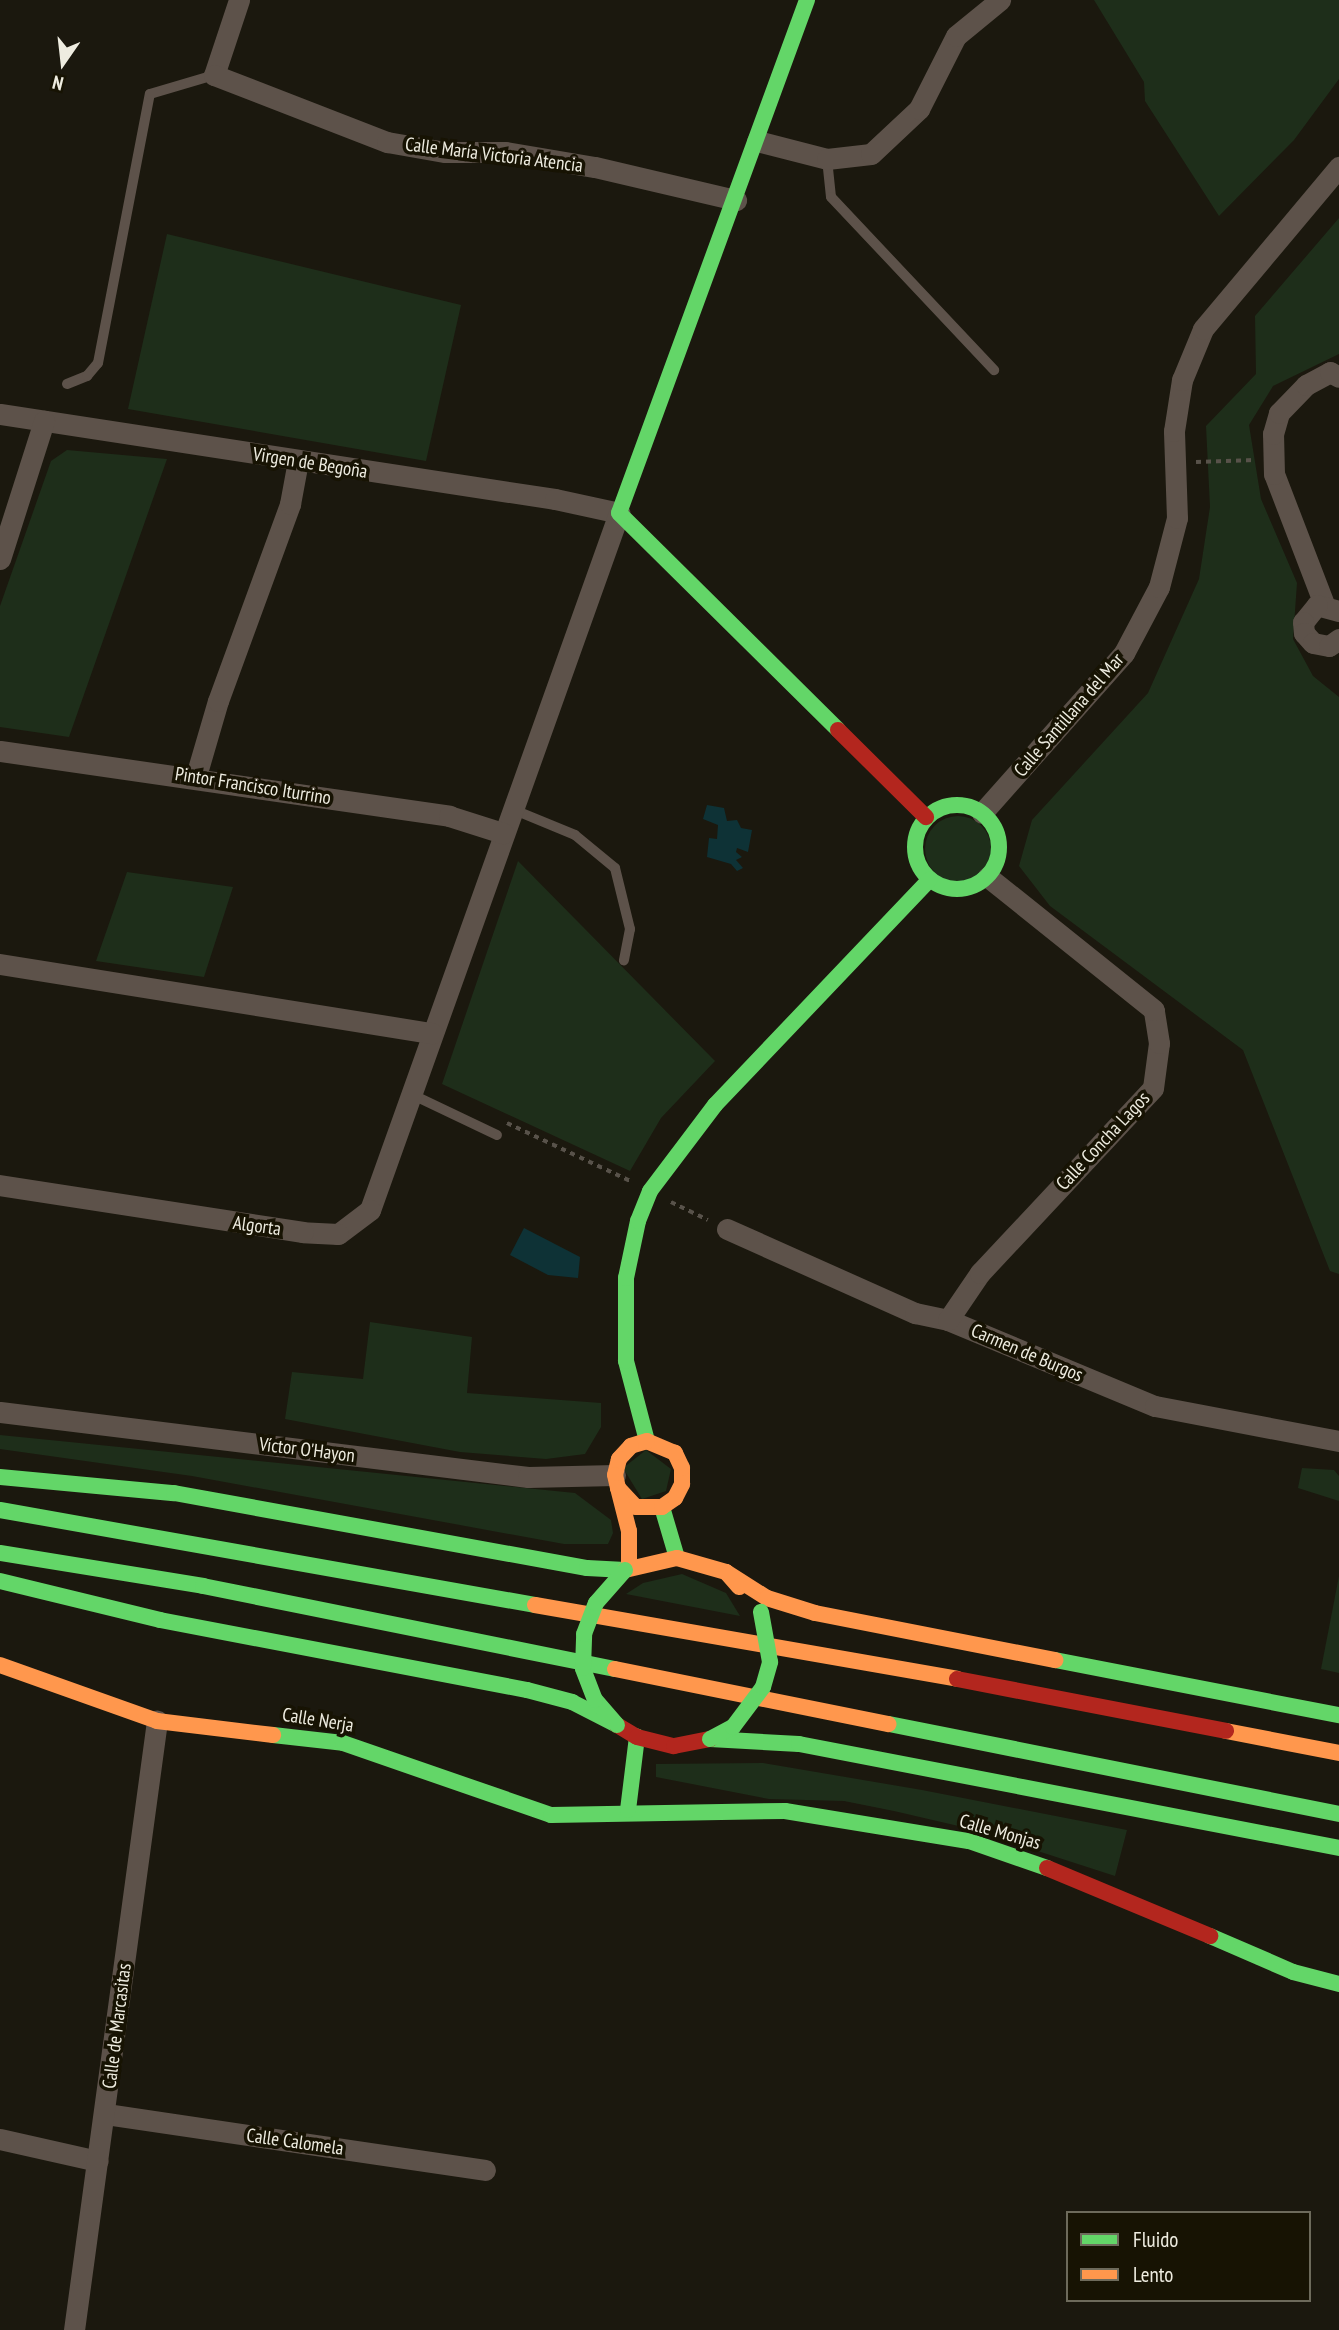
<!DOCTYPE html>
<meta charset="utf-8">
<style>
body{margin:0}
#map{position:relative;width:1339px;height:2330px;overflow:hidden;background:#1b180e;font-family:"PT Sans Narrow",sans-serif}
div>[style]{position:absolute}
.green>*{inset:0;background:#1e2e1a}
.round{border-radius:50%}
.water>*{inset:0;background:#0e3236}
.path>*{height:3.5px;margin-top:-1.75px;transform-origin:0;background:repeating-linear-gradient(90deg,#58524a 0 5px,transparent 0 10px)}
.lane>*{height:10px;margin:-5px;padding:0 5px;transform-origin:5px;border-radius:5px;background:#5d524a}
.street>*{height:21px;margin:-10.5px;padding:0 10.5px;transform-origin:10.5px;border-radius:10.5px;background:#5d524a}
.fast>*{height:16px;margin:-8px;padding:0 8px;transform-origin:8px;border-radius:8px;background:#63d668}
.fast>.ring{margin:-8px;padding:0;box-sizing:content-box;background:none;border:16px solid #63d668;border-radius:50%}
.slow>*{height:16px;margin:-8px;padding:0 8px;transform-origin:8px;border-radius:8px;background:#ff974d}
.jam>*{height:16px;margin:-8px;padding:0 8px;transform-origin:8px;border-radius:8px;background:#b3261e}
.fast-bridge>*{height:16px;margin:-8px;padding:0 8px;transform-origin:8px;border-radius:8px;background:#63d668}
span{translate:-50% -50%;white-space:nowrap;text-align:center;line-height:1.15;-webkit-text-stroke:7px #171303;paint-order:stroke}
.street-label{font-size:19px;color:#eeece0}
.legend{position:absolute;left:1066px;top:2211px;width:245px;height:91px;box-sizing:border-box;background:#171303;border:2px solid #6d6a5b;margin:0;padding:9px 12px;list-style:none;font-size:21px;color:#eeece0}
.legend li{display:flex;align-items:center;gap:14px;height:35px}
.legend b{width:35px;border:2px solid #6d6a5b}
.north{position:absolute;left:28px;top:28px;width:70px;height:70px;-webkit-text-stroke:5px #171303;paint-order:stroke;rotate:194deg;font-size:19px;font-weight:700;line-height:28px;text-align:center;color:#eeece0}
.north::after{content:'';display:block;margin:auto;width:24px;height:32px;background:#eeece0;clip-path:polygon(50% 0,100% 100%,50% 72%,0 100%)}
</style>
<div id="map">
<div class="green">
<div style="clip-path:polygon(1094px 0,1339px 0,1339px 79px,1294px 140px,1219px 216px,1145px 101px,1144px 82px)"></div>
<div style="clip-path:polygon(1339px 218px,1339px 354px,1273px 386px,1249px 425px,1261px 499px,1297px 583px,1293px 639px,1313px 676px,1339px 697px,1339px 1274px,1330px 1271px,1243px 1050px,1050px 906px,1019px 866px,1032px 820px,1148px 693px,1199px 579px,1210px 507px,1206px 426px,1256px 374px,1255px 316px)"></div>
<div style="clip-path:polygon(167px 234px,461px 305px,426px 461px,128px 409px)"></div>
<div style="clip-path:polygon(67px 450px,167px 459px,69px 737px,0 727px,0 606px,51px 461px)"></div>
<div class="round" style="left:925px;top:816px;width:66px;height:66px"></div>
<div style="clip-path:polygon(518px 861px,715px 1061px,661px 1118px,630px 1171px,442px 1084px)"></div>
<div style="clip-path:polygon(127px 872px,233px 887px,204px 977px,96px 961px)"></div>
<div style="clip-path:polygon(370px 1322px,472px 1337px,467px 1393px,601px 1403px,601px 1427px,585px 1454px,546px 1459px,460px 1452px,285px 1419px,292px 1372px,363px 1379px)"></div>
<div style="clip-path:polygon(0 1435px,575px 1493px,611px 1520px,613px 1533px,608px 1544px,564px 1544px,192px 1476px,0 1449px)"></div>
<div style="clip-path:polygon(646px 1450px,671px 1469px,666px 1491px,642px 1499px,623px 1468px)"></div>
<div style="clip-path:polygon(1302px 1468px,1334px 1470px,1339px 1476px,1339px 1501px,1298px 1488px)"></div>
<div style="clip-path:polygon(682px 1574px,726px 1593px,740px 1616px,626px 1594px,643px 1583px)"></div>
<div style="clip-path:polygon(1339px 1576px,1339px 1673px,1321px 1669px)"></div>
<div style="clip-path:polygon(763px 1763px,922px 1790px,1127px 1830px,1115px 1876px,967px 1828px,894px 1811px,844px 1801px,769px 1799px,656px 1777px,656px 1764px)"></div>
</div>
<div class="water">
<div style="clip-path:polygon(707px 805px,724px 808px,727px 821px,737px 820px,741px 828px,752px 830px,748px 852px,737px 848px,736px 852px,742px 857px,736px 860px,743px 868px,737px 871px,731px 864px,707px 857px,709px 838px,717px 839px,718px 825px,703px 819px)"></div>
<div style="clip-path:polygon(524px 1228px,580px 1257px,578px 1278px,548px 1275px,510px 1255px)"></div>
</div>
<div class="path">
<div style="left:1196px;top:462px;width:59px;rotate:-1.9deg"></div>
<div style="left:507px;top:1123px;width:136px;rotate:25.2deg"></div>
<div style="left:671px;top:1202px;width:41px;rotate:25.9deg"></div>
</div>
<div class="lane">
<div style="left:827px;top:159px;width:38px;rotate:84deg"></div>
<div style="left:831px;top:197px;width:238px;rotate:46.7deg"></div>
<div style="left:67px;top:384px;width:22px;rotate:-22deg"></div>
<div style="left:87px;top:376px;width:17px;rotate:-50deg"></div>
<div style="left:98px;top:363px;width:274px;rotate:-79.1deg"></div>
<div style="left:150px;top:94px;width:67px;rotate:-16.5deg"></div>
<div style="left:512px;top:809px;width:68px;rotate:22.4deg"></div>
<div style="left:575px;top:835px;width:52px;rotate:39.5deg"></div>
<div style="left:615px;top:868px;width:63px;rotate:76.2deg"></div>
<div style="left:630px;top:929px;width:32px;rotate:101deg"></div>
<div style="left:413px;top:1095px;width:93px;rotate:25.5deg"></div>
</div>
<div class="street">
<div style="left:239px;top:0;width:79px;rotate:108.4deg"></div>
<div style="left:214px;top:75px;width:186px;rotate:21.2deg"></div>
<div style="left:387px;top:142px;width:59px;rotate:9.8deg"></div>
<div style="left:445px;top:152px;width:60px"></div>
<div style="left:505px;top:152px;width:91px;rotate:9.5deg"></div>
<div style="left:595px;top:167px;width:145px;rotate:13.2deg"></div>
<div style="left:757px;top:141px;width:72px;rotate:14.4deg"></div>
<div style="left:827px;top:159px;width:44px;rotate:-6.5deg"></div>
<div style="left:871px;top:154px;width:66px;rotate:-43.2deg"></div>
<div style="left:919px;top:109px;width:82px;rotate:-63.1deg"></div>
<div style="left:956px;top:36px;width:57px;rotate:-39.3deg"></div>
<div style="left:0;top:414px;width:561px;rotate:8.71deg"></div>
<div style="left:555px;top:499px;width:66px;rotate:12.3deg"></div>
<div style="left:619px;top:513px;width:740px;rotate:109.66deg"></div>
<div style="left:370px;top:1210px;width:40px;rotate:143deg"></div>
<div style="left:338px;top:1234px;width:35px;rotate:-177deg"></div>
<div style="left:303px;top:1232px;width:307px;rotate:-171.2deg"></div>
<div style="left:0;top:559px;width:145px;rotate:-72.3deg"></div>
<div style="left:1324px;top:604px;width:139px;rotate:-111deg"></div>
<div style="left:1274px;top:474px;width:40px;rotate:-91.4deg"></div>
<div style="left:1273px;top:434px;width:22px;rotate:-74deg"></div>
<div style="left:1279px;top:413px;width:39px;rotate:-46deg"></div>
<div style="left:1306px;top:385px;width:27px;rotate:-28deg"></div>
<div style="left:1330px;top:372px;width:10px;rotate:29deg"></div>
<div style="left:1339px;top:611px;width:23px;rotate:-165deg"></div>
<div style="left:1317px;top:605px;width:22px;rotate:129deg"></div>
<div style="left:1303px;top:622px;width:11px;rotate:85deg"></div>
<div style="left:1304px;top:633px;width:13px;rotate:48deg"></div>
<div style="left:1313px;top:643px;width:16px;rotate:11deg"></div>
<div style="left:1329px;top:646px;width:12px;rotate:-35deg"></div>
<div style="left:0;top:751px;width:454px;rotate:8.2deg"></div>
<div style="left:449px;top:816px;width:57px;rotate:17.5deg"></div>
<div style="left:196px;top:776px;width:78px;rotate:-73.7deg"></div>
<div style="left:218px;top:701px;width:210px;rotate:-69.9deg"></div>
<div style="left:290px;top:504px;width:44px;rotate:-79.5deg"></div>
<div style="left:982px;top:813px;width:214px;rotate:-48.4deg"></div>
<div style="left:1124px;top:653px;width:75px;rotate:-62.1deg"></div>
<div style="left:1159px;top:587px;width:71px;rotate:-75.4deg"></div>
<div style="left:1177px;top:518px;width:87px;rotate:-92deg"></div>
<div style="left:1174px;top:431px;width:52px;rotate:-81.1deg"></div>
<div style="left:1182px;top:380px;width:55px;rotate:-67.6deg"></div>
<div style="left:1203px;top:329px;width:212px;rotate:-50deg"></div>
<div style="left:0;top:964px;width:438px;rotate:9.1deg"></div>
<div style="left:727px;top:1229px;width:206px;rotate:24.1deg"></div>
<div style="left:915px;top:1313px;width:34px;rotate:12deg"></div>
<div style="left:948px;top:1320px;width:224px;rotate:22.6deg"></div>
<div style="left:1155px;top:1406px;width:187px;rotate:10.8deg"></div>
<div style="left:948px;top:1320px;width:57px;rotate:-55.8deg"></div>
<div style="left:980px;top:1273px;width:253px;rotate:-46.9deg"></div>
<div style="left:1153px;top:1088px;width:45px;rotate:-82.4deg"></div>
<div style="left:1159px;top:1043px;width:33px;rotate:-99deg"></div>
<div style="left:1154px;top:1010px;width:213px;rotate:-141.3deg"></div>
<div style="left:0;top:1412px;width:532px;rotate:7.02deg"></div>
<div style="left:528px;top:1477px;width:87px;rotate:-1.3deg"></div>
<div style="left:106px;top:2114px;width:383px;rotate:8.4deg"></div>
<div style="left:0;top:2139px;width:100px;rotate:12.7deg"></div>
<div style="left:74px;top:2330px;width:615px;rotate:-82.24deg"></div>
</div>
<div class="fast">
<div style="left:807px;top:0;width:546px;rotate:110.13deg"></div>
<div style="left:619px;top:513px;width:308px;rotate:44.7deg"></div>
<div class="ring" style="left:915px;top:805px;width:68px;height:68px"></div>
<div style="left:647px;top:1441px;width:83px;rotate:-104.7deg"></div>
<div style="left:626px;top:1361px;width:83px;rotate:-90deg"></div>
<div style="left:626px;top:1278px;width:58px;rotate:-78.1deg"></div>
<div style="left:638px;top:1221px;width:32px;rotate:-68deg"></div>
<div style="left:650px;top:1191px;width:108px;rotate:-52.9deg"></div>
<div style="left:715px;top:1105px;width:311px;rotate:-46.4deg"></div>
<div style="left:0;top:1477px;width:175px;rotate:5.3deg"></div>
<div style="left:174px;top:1493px;width:420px;rotate:10.3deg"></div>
<div style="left:587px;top:1568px;width:38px;rotate:3deg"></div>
<div style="left:662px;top:1507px;width:53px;rotate:73.6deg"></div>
<div style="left:0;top:1510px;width:543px;rotate:10.07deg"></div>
<div style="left:0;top:1553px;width:206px;rotate:9.2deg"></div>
<div style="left:203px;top:1586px;width:420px;rotate:11.4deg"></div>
<div style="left:0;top:1581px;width:165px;rotate:13.7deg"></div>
<div style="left:160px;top:1620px;width:374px;rotate:10.8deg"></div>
<div style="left:527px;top:1690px;width:47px;rotate:14.9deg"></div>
<div style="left:572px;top:1702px;width:51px;rotate:27.1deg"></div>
<div style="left:1055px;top:1660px;width:289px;rotate:11deg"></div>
<div style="left:889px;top:1724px;width:459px;rotate:11.3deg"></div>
<div style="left:273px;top:1735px;width:70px;rotate:6.5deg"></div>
<div style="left:343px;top:1743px;width:220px;rotate:19.1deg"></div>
<div style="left:551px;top:1815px;width:234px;rotate:-1deg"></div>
<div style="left:785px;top:1811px;width:186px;rotate:9.3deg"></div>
<div style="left:969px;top:1841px;width:83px;rotate:19.1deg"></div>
<div style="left:710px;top:1739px;width:89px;rotate:3.2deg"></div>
<div style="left:799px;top:1744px;width:550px;rotate:10.9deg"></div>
<div style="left:628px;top:1810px;width:74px;rotate:-83deg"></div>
<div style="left:1210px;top:1936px;width:90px;rotate:23.4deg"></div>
<div style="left:1293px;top:1972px;width:48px;rotate:14.6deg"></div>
</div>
<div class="slow">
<div style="left:618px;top:1488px;width:26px;rotate:47deg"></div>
<div style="left:636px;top:1507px;width:26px"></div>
<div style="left:662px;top:1507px;width:16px;rotate:-35deg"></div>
<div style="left:675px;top:1498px;width:16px;rotate:-63deg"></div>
<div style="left:682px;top:1484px;width:16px;rotate:-90deg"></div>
<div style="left:682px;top:1468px;width:17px;rotate:-115deg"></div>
<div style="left:675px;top:1453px;width:30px;rotate:-157deg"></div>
<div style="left:647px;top:1441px;width:17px;rotate:163deg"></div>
<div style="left:631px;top:1446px;width:18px;rotate:133deg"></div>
<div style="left:619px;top:1459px;width:16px;rotate:104deg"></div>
<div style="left:615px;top:1475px;width:13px;rotate:77deg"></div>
<div style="left:618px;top:1488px;width:44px;rotate:75.7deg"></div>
<div style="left:629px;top:1531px;width:37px;rotate:90deg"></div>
<div style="left:625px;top:1570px;width:53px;rotate:-13deg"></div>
<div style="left:677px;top:1558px;width:51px;rotate:15.9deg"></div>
<div style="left:726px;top:1572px;width:20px;rotate:49deg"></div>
<div style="left:726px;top:1572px;width:49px;rotate:32.4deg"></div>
<div style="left:767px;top:1598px;width:50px;rotate:17.4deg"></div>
<div style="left:815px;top:1613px;width:245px;rotate:11.1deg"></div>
<div style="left:535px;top:1605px;width:428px;rotate:9.9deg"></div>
<div style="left:0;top:1665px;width:167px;rotate:19.6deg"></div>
<div style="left:157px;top:1721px;width:117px;rotate:6.9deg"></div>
<div style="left:615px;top:1669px;width:279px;rotate:11.4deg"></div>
<div style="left:1226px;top:1731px;width:115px;rotate:11deg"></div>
</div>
<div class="jam">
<div style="left:838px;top:730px;width:124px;rotate:44.7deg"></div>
<div style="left:957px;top:1679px;width:274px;rotate:10.9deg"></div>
<div style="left:617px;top:1725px;width:23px;rotate:31deg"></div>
<div style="left:637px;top:1737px;width:38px;rotate:14deg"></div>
<div style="left:674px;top:1746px;width:37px;rotate:-11deg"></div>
<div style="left:1047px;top:1868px;width:177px;rotate:22.6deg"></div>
</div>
<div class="fast-bridge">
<div style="left:617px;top:1725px;width:33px;rotate:-131deg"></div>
<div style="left:595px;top:1700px;width:34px;rotate:-111deg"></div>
<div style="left:583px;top:1668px;width:34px;rotate:-88deg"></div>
<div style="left:584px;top:1634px;width:33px;rotate:-69deg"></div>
<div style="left:596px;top:1603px;width:44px;rotate:-48.7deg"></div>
<div style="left:710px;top:1739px;width:26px;rotate:-28deg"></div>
<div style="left:733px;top:1727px;width:50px;rotate:-53.1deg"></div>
<div style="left:763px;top:1687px;width:26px;rotate:-74deg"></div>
<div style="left:770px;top:1662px;width:51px;rotate:-100.2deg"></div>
</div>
<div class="street-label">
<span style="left:494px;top:155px;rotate:7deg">Calle María Victoria Atencia</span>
<span style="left:310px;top:463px;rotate:9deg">Virgen de Begoña</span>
<span style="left:1069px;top:715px;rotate:-49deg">Calle Santillana del Mar</span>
<span style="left:253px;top:786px;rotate:9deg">Pintor Francisco Iturrino</span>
<span style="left:1103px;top:1141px;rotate:-47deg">Calle Concha Lagos</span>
<span style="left:257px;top:1226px;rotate:8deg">Algorta</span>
<span style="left:1027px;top:1353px;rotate:23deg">Carmen de Burgos</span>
<span style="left:307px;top:1450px;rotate:7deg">Víctor O'Hayon</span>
<span style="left:318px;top:1720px;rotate:9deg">Calle Nerja</span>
<span style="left:1000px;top:1832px;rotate:16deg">Calle Monjas</span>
<span style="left:117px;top:2026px;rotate:-83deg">Calle de Marcasitas</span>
<span style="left:295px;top:2142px;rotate:8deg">Calle Calomela</span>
</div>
<ul class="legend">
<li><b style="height:9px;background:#63d668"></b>Fluido</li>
<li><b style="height:9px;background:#ff974d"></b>Lento</li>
</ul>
<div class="north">N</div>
</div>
